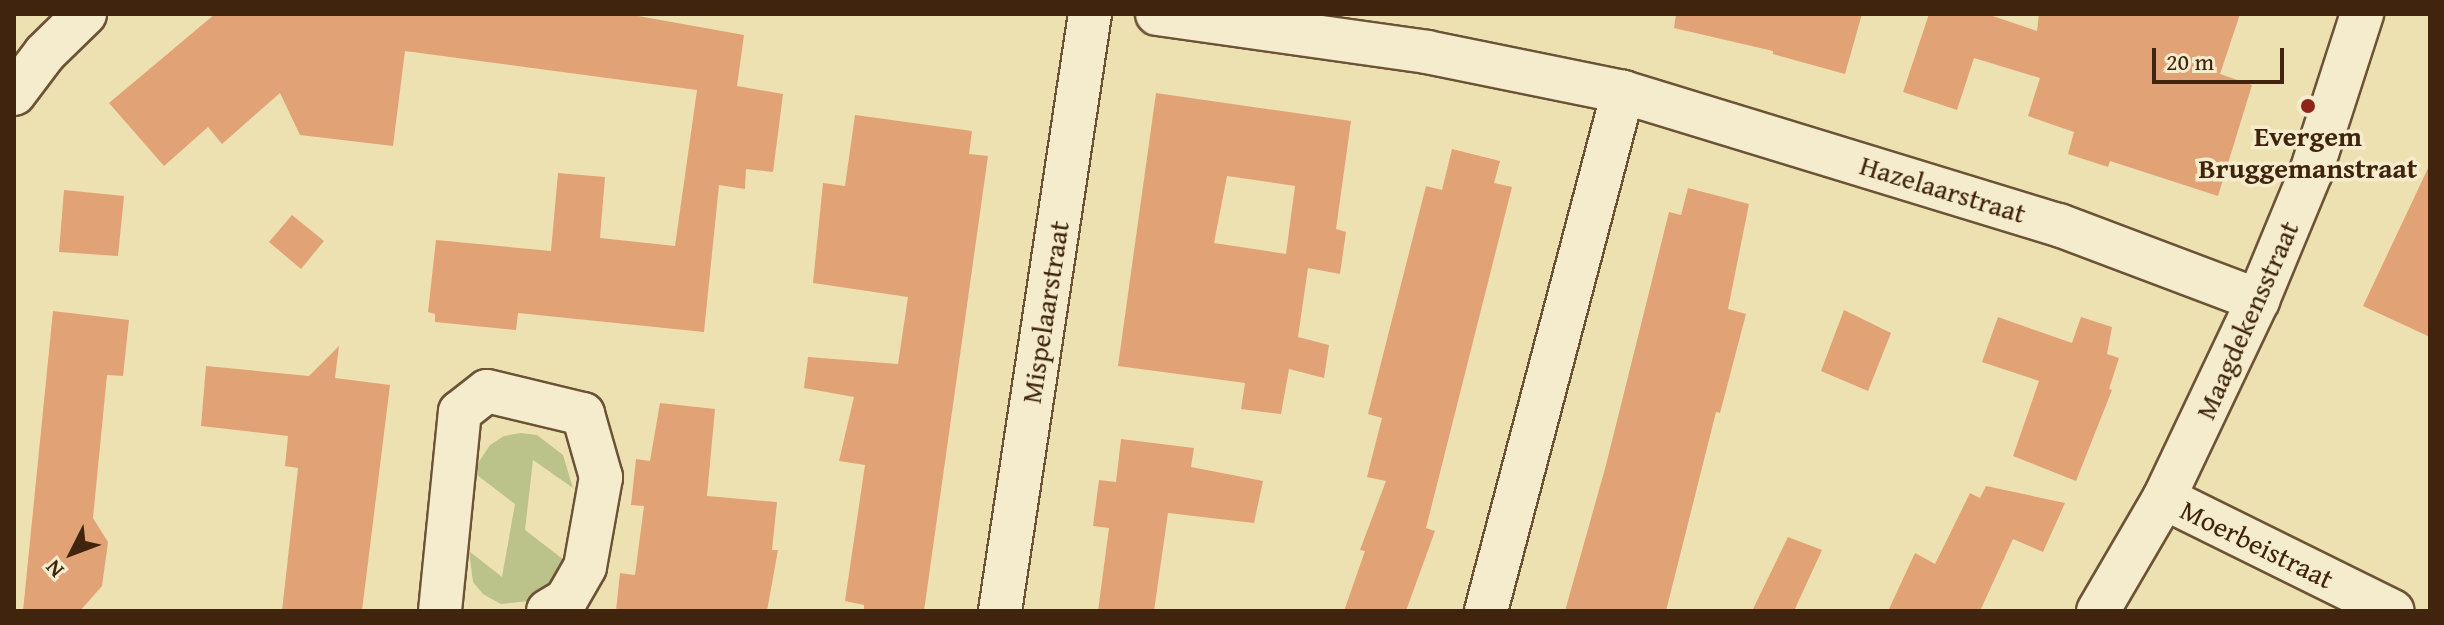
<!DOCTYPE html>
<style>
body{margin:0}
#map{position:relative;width:2444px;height:625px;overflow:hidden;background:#eee1b1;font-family:"Gentium Book Plus",serif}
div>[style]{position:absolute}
.green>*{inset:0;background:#bbc28a}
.building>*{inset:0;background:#e1a276}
.roads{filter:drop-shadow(2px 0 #6c5336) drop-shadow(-2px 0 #6c5336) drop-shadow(0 2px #6c5336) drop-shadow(0 -2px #6c5336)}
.street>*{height:42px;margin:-21px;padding:0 21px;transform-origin:21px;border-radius:21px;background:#f4eccc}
.dots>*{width:22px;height:22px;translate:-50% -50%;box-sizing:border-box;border:4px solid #f4eccc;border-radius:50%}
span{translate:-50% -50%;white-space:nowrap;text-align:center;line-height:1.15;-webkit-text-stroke:7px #f4eccc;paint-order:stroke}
.poi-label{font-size:28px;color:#40240d;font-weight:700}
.street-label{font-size:28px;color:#40240d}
.frame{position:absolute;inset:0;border:16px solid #40240d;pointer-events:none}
.north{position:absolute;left:32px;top:513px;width:80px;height:80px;-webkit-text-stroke:6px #f4eccc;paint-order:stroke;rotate:228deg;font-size:22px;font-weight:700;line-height:32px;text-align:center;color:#40240d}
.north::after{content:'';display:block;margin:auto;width:28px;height:36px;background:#40240d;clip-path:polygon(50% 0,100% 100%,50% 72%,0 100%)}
.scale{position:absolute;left:2152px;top:48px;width:132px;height:36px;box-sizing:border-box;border:4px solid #40240d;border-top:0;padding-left:10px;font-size:24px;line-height:28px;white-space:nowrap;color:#40240d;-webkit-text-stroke:6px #f4eccc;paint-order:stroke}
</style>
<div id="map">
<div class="green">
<div style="clip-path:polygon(520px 433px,537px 435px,563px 455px,573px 488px,533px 460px,525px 530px,564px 560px,552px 586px,529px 601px,501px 604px,483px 594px,473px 582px,469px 551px,502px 577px,515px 504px,477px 475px,476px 466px,490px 445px,504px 436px)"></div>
</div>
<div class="building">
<div style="clip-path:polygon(215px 14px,627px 14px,744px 35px,737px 86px,783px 94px,773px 172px,746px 169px,745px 189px,719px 185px,704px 332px,518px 313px,516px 330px,435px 322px,435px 314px,428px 312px,436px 240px,551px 251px,558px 173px,605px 177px,600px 238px,675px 246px,697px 90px,405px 51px,393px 146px,300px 135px,280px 93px,222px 144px,208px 127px,164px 166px,109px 103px)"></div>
<div style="clip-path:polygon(1676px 14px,1862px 14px,1845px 74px,1773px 54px,1773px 51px,1674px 28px)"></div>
<div style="clip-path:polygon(1929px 14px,1987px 14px,2037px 31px,2039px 14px,2240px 14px,2220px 74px,2252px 85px,2218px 196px,2110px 161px,2108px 167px,2068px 154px,2074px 132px,2028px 116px,2040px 78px,1974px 58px,1957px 110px,1903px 92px)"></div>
<div style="clip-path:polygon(evenodd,1156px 93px,1351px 121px,1336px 229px,1346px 232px,1340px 274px,1308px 268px,1298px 337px,1329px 345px,1324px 378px,1289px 369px,1281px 414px,1241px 409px,1245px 383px,1118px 366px,1156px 93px,1227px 176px,1295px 186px,1286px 254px,1214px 243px,1227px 176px)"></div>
<div style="clip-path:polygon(855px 115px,972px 131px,969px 154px,988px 156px,924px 611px,864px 611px,864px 605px,845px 601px,865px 465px,839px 461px,854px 397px,804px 388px,808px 357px,898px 364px,908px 297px,813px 283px,823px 183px,845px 186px)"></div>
<div style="clip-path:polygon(1452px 149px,1500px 161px,1494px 183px,1512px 187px,1426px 528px,1435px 531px,1406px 611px,1344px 611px,1365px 551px,1360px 550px,1386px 481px,1367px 477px,1382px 418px,1368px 414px,1426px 186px,1442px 190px)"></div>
<div style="clip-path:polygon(2430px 164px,2430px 337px,2363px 306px)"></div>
<div style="clip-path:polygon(1688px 188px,1749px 204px,1728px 309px,1746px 314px,1720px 413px,1716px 412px,1666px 611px,1565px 611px,1606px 465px,1669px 212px,1681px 215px)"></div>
<div style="clip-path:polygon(64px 190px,124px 196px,118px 256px,59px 252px)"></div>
<div style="clip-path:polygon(292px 215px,324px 241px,301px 269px,269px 242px)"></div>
<div style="clip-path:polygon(1844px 310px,1891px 333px,1868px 391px,1821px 371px)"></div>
<div style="clip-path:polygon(53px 311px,129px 320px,123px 376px,107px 375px,93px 518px,108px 542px,102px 586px,80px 611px,23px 611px)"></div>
<div style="clip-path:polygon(1998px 317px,2072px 343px,2081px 317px,2112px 327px,2107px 354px,2119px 358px,2109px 389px,2112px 390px,2076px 481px,2013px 456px,2039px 381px,1982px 362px)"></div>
<div style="clip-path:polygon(339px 346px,335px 378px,390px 385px,362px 611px,282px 611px,298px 468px,285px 466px,288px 436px,201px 426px,206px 366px,309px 376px)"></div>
<div style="clip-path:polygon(660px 403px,715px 409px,707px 496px,777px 502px,772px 550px,778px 550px,767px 611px,616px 611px,620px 573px,635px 575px,644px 506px,631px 505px,636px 459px,650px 461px)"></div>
<div style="clip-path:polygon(1121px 439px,1194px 448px,1191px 467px,1263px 481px,1254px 523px,1168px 513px,1154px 611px,1098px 611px,1109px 528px,1093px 526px,1099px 480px,1116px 482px)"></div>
<div style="clip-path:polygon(1986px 486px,2065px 503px,2043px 552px,2013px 539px,1980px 611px,1888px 611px,1915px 553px,1935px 564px,1970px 493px,1980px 498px)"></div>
<div style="clip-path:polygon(1788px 537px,1822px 550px,1794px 611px,1752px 611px)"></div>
</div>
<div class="roads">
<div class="street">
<div style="left:1157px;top:14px;width:273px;rotate:8deg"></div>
<div style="left:1427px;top:52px;width:200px;rotate:11.5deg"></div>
<div style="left:1623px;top:92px;width:456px;rotate:17deg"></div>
<div style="left:2059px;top:225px;width:213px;rotate:20.7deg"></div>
<div style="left:14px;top:94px;width:51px;rotate:-52.9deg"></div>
<div style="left:45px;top:53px;width:56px;rotate:-44.3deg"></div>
<div style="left:2164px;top:498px;width:255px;rotate:26.3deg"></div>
<div style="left:440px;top:611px;width:200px;rotate:-84.3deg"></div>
<div style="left:460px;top:412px;width:34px;rotate:-38deg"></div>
<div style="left:487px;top:391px;width:99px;rotate:13.5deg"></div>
<div style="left:583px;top:414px;width:66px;rotate:74.1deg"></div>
<div style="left:601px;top:477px;width:91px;rotate:100.1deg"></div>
<div style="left:585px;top:567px;width:38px;rotate:120deg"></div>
<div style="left:566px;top:600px;width:21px;rotate:149deg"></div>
<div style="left:1000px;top:611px;width:604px;rotate:-81.43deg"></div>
<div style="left:1486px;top:611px;width:537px;rotate:-75.21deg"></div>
<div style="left:2098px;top:611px;width:131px;rotate:-59.7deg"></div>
<div style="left:2164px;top:498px;width:219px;rotate:-64.6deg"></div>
<div style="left:2258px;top:300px;width:139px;rotate:-67.5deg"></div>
<div style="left:2311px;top:172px;width:166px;rotate:-72.1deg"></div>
</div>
</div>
<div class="dots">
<div style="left:2308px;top:106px;background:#8f2418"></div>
</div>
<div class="poi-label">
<span style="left:2308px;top:152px">Evergem<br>Bruggemanstraat</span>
</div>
<div class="street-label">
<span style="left:1943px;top:189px;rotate:17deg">Hazelaarstraat</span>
<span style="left:1045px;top:312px;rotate:-81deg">Mispelaarstraat</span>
<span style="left:2247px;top:320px;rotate:-66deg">Maagdekensstraat</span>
<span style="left:2257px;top:544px;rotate:26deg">Moerbeistraat</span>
</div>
<div class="frame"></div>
<div class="north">N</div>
<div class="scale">20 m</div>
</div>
